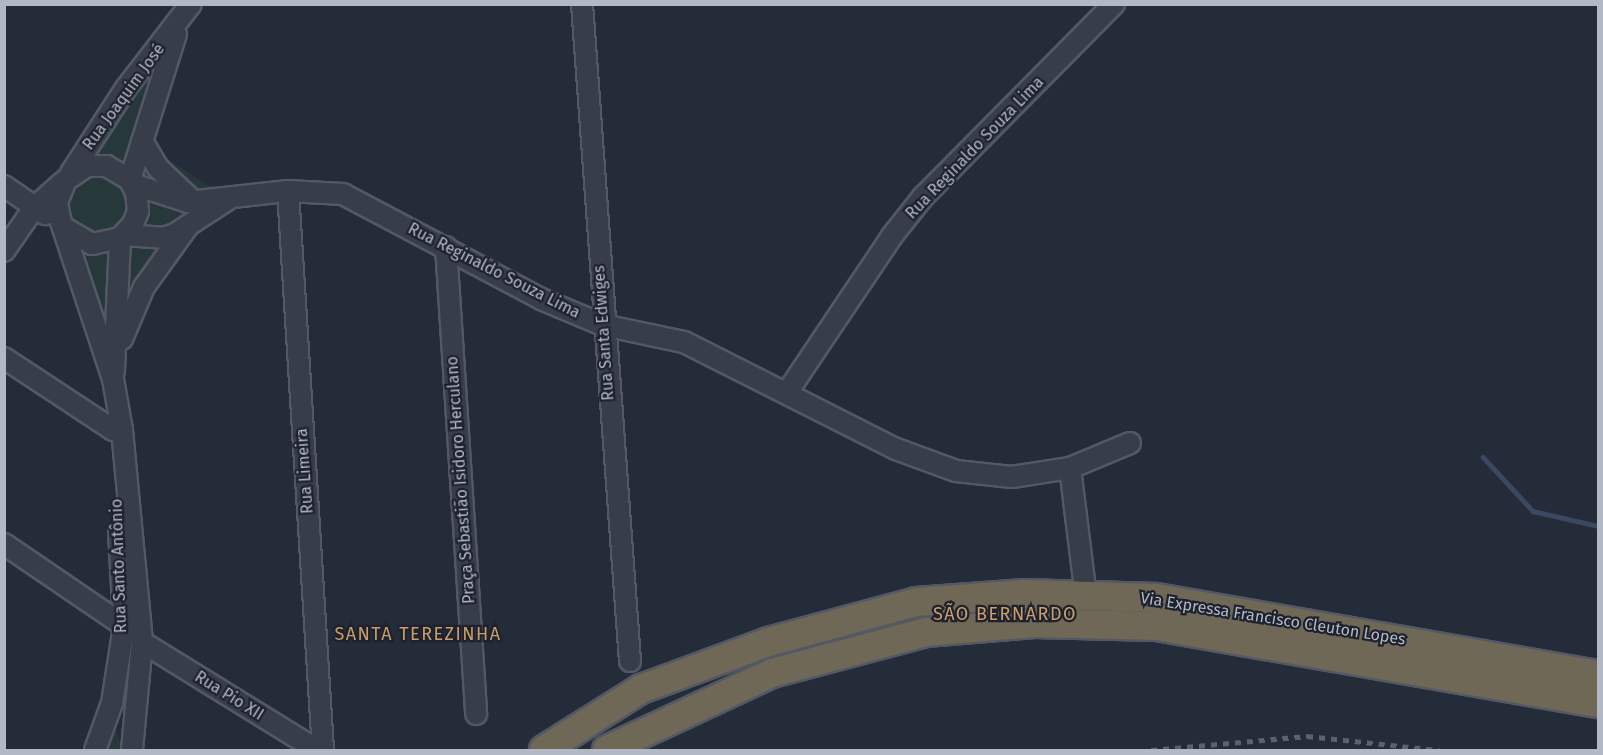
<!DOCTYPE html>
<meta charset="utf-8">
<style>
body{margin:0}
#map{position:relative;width:1603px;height:755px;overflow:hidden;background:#242b39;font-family:"Fira Sans",sans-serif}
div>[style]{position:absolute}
.green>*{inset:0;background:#27383b}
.stream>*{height:4.5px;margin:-2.25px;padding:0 2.25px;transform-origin:2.25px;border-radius:2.25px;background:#3b4861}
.roads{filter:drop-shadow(2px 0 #535864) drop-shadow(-2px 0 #535864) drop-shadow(0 2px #535864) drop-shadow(0 -2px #535864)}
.minor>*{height:20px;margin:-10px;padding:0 10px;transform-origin:10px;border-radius:10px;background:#383d4a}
.highway>*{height:28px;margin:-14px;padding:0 14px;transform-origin:14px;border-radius:14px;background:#6f6856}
.rail>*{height:4.5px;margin-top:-2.25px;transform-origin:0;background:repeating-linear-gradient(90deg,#5a6170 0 6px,transparent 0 12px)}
span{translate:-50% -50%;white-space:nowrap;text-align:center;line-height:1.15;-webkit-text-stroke:4.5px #1d222e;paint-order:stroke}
.street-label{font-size:16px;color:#b3b8c5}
.neighbourhood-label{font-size:18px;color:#ca9d69;letter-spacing:1.5px}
.frame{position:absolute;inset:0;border:6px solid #b3b8c5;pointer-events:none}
</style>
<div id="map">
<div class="green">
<div style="clip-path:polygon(179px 15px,153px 140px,162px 155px,209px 186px,272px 190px,184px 225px,110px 377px,56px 232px,25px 209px)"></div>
<div style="clip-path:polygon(112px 718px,123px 750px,103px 750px)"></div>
</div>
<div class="stream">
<div style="left:1483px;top:457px;width:74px;rotate:47.2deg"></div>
<div style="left:1533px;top:511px;width:67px;rotate:13deg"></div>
</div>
<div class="roads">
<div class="minor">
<div style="left:582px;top:4px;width:659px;rotate:85.82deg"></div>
<div style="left:142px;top:141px;width:31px;rotate:59deg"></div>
<div style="left:158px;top:168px;width:50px;rotate:43.4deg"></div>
<div style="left:71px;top:173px;width:101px;rotate:-57.1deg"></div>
<div style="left:126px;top:88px;width:106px;rotate:-52.3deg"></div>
<div style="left:130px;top:180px;width:153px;rotate:-72.5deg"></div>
<div style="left:132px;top:184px;width:59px;rotate:17.8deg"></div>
<div style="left:188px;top:202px;width:101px;rotate:-6.3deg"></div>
<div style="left:288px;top:191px;width:55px;rotate:3.1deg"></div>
<div style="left:343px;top:194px;width:224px;rotate:27.9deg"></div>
<div style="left:541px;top:299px;width:67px;rotate:22.8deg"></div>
<div style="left:603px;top:325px;width:83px;rotate:11.9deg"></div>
<div style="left:684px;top:342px;width:237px;rotate:26.8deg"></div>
<div style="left:896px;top:449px;width:64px;rotate:20.1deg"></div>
<div style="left:956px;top:471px;width:56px;rotate:6.1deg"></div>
<div style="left:1012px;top:477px;width:59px;rotate:-8.8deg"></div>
<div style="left:1070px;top:468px;width:65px;rotate:-22.6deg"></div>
<div style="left:4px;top:186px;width:50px;rotate:34.3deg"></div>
<div style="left:288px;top:191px;width:560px;rotate:86.42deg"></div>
<div style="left:66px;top:229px;width:30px;rotate:30deg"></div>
<div style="left:92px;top:244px;width:29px;rotate:-12deg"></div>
<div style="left:120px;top:238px;width:19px;rotate:-47deg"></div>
<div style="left:133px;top:224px;width:14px;rotate:-69deg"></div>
<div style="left:138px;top:211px;width:18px;rotate:-96deg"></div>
<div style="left:136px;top:193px;width:14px;rotate:-115deg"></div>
<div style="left:130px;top:180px;width:27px;rotate:-149deg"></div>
<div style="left:107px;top:166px;width:20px;rotate:180deg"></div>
<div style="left:87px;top:166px;width:25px;rotate:146deg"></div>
<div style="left:66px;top:180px;width:24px;rotate:112deg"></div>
<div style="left:57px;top:202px;width:17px;rotate:80deg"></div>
<div style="left:60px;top:219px;width:169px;rotate:71.7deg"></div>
<div style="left:113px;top:379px;width:52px;rotate:80deg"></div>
<div style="left:122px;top:430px;width:213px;rotate:84.6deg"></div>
<div style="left:142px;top:642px;width:107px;rotate:95.3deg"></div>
<div style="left:124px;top:235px;width:39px;rotate:4deg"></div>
<div style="left:163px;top:238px;width:13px;rotate:-18deg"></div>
<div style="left:175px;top:234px;width:62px;rotate:-33.2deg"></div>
<div style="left:446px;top:247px;width:468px;rotate:86.3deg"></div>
<div style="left:4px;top:251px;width:52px;rotate:-55.1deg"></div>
<div style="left:34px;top:208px;width:38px;rotate:-42deg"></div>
<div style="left:122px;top:339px;width:56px;rotate:-67.1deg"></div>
<div style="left:144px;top:287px;width:75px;rotate:-54.2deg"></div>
<div style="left:4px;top:358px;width:131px;rotate:33.4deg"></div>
<div style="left:113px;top:430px;width:9px"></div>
<div style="left:114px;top:371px;width:133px;rotate:-87.4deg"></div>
<div style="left:788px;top:391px;width:187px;rotate:-56.1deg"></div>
<div style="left:892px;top:236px;width:50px;rotate:-51.5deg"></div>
<div style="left:923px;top:197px;width:272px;rotate:-45.3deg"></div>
<div style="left:1070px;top:468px;width:129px;rotate:82.9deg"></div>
<div style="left:4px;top:544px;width:145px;rotate:34.3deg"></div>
<div style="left:142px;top:642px;width:206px;rotate:31.7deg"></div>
<div style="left:95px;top:750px;width:50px;rotate:-70.1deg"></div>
<div style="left:112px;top:703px;width:78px;rotate:-81.1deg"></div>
<div style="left:124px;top:626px;width:94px;rotate:-93deg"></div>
</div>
<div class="highway">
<div style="left:544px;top:750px;width:115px;rotate:-32.2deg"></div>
<div style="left:641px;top:689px;width:135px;rotate:-20.3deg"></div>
<div style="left:768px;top:642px;width:153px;rotate:-15.1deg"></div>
<div style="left:916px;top:602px;width:109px;rotate:-4.2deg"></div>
<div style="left:1025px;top:594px;width:131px;rotate:1.7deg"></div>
<div style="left:1156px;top:598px;width:449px;rotate:9.9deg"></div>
<div style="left:607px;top:750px;width:182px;rotate:-25deg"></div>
<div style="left:772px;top:673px;width:159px;rotate:-14.9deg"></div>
<div style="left:926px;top:632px;width:109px;rotate:-4.7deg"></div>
<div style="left:1035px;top:623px;width:121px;rotate:1.4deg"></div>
<div style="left:1156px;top:626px;width:449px;rotate:9.9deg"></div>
</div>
</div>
<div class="rail">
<div style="left:1151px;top:750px;width:157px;rotate:-5.1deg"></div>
<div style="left:1307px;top:736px;width:133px;rotate:6.1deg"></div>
</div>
<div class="street-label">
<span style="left:124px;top:97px;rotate:-54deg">Rua Joaquim José</span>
<span style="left:975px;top:148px;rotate:-46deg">Rua Reginaldo Souza Lima</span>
<span style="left:494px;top:271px;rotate:27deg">Rua Reginaldo Souza Lima</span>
<span style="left:604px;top:333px;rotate:-94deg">Rua Santa Edwiges</span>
<span style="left:305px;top:471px;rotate:-94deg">Rua Limeira</span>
<span style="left:461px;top:480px;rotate:-94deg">Praça Sebastião Isidoro Herculano</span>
<span style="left:119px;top:566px;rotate:-92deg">Rua Santo Antônio</span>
<span style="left:1273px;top:619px;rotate:9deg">Via Expressa Francisco Cleuton Lopes</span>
<span style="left:229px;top:696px;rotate:32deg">Rua Pio XII</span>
</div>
<div class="neighbourhood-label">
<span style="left:1005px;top:614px">SÃO BERNARDO</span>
<span style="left:418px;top:634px">SANTA TEREZINHA</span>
</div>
<div class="frame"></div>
</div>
